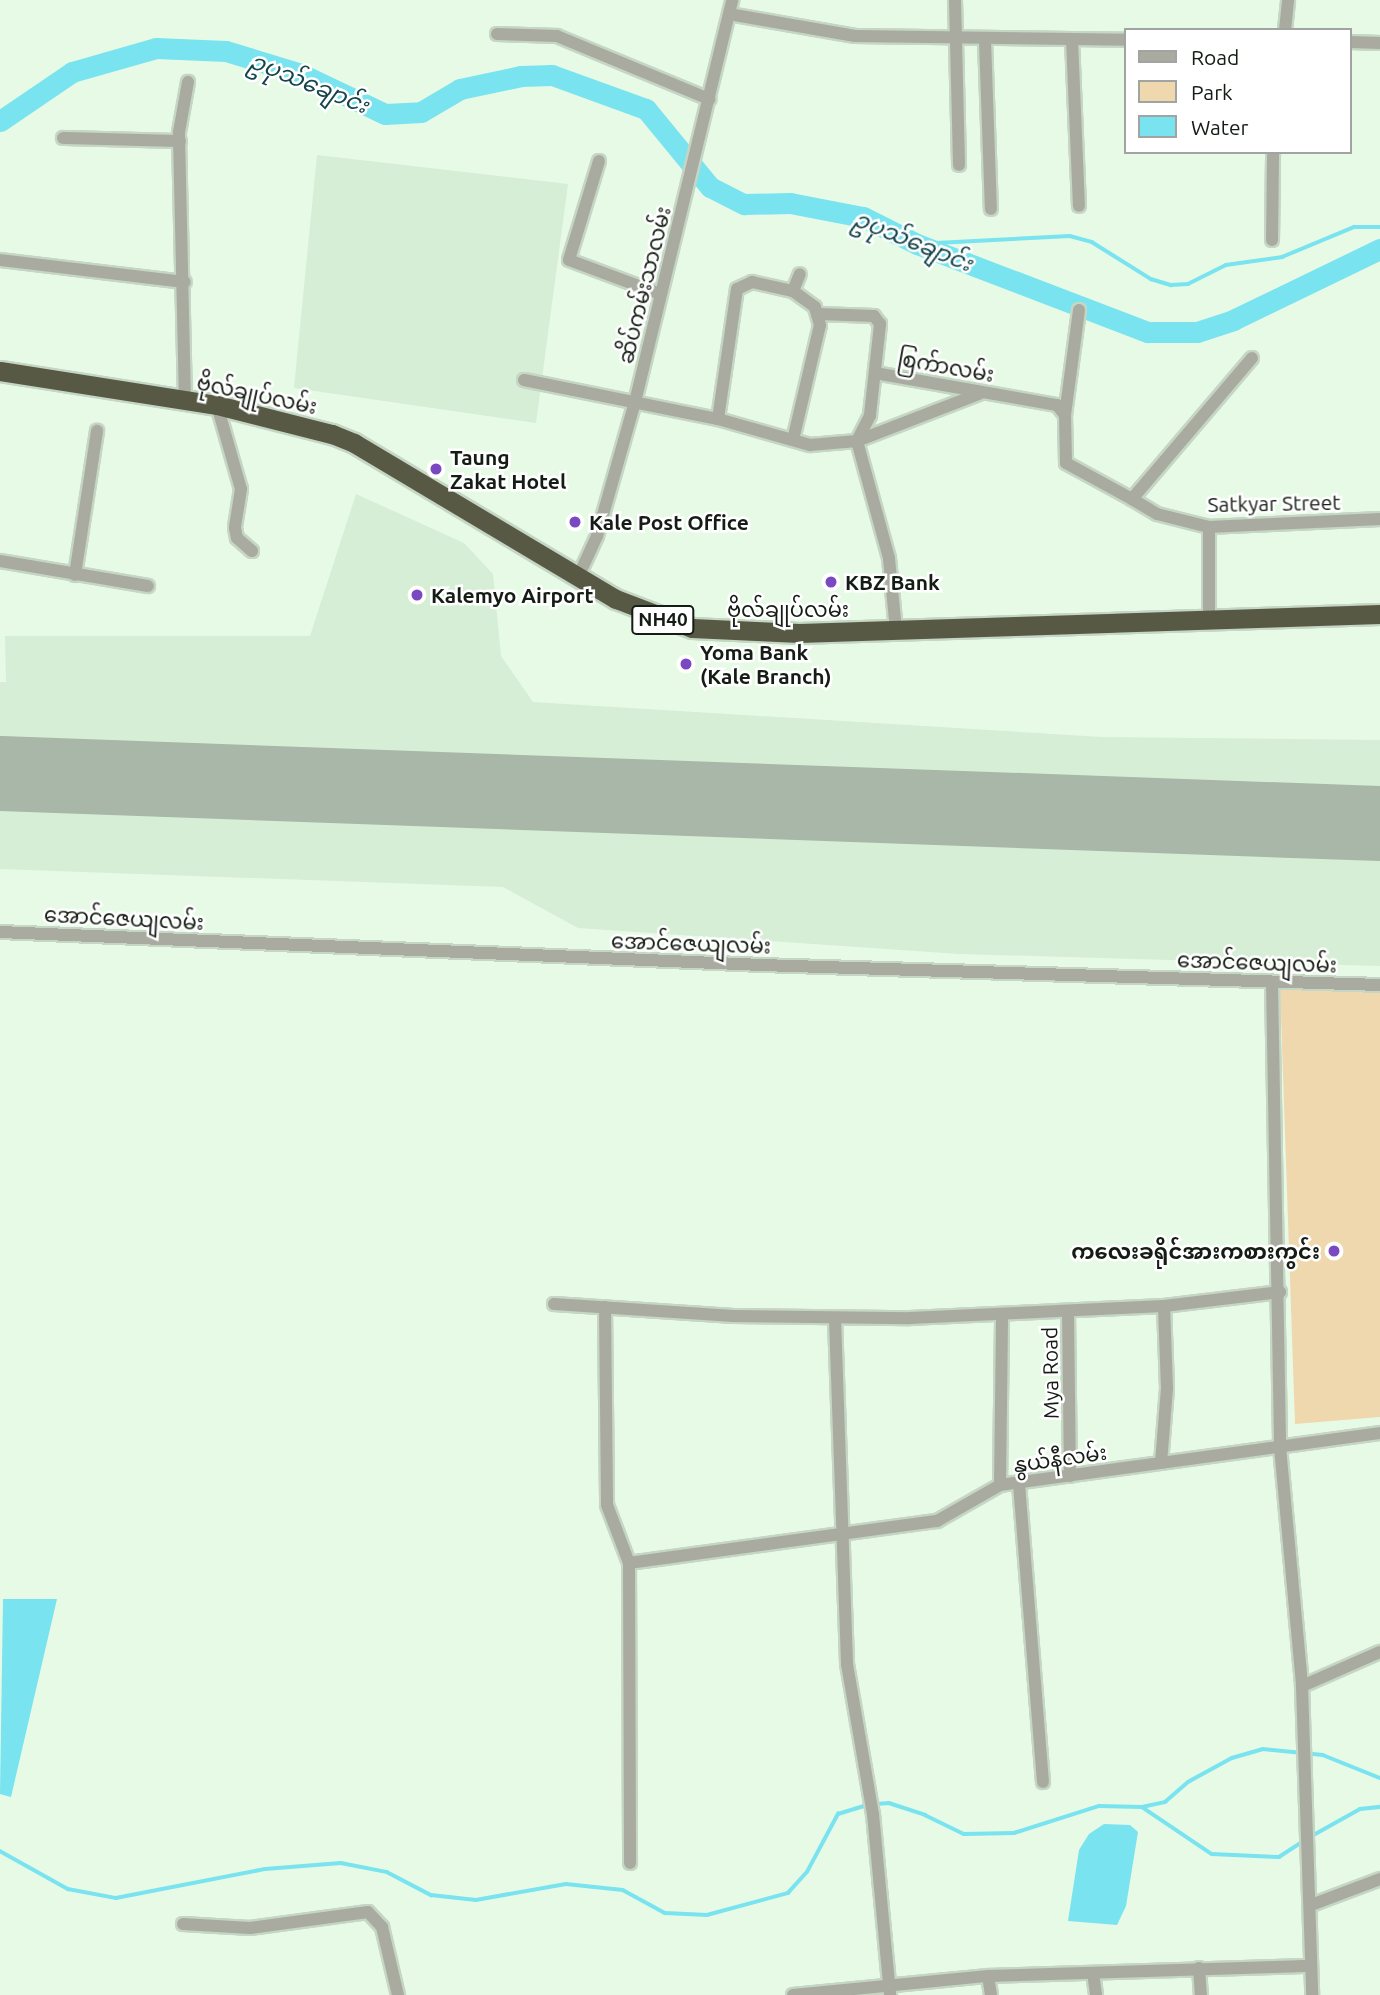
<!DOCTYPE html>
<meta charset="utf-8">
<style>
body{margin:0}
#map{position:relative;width:1380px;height:1995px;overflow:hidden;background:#e7fae6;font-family:Ubuntu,"Noto Sans Myanmar",sans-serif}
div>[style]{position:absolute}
.built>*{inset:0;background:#d6eed5}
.green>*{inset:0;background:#efd8ad}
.water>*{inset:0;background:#7ae3f0}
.stream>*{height:3.5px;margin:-1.75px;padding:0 1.75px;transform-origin:1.75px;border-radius:1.75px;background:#7ae3f0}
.river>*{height:21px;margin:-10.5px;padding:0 10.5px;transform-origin:10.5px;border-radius:10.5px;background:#7ae3f0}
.runway>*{height:75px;margin:-37.5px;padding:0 37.5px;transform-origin:37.5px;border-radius:37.5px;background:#a8b7a7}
.roads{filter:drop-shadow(2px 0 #c5d6c5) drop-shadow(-2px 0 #c5d6c5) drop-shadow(0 2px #c5d6c5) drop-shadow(0 -2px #c5d6c5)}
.minor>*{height:12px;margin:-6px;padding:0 6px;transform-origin:6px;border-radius:6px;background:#a9aba0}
.highway>*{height:19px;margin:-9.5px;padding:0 9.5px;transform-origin:9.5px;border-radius:9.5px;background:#575945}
.dots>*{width:19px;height:19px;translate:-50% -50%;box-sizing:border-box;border:4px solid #fff;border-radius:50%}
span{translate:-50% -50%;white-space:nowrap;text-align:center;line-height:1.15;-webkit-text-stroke:5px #fff;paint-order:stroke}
.shield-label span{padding:2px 5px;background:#fff;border:2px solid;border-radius:5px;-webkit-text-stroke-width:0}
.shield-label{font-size:19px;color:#151c15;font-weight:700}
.street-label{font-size:21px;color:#151c15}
.poi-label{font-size:21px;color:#151c15;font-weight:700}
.left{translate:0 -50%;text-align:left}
.right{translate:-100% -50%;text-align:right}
.water-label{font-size:23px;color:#15454b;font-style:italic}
.legend{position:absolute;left:1124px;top:28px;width:228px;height:126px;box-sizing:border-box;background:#fff;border:2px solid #a1a4a1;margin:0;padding:9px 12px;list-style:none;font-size:21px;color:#151c15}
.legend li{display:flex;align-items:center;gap:14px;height:35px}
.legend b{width:35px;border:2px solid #a1a4a1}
</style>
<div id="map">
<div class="built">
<div style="clip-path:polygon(317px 155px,568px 184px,536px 423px,294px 388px)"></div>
<div style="clip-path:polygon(356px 494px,464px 543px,493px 574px,501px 656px,533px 702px,1102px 737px,1380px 740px,1380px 966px,959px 954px,578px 928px,503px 887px,0 869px,0 682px,6px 682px,5px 636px,310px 636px)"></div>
</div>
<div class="green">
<div style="clip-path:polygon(1280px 988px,1380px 991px,1380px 1417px,1295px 1424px)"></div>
</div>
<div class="water">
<div style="clip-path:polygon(3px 1599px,57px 1599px,11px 1797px,0 1794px)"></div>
<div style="clip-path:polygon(1104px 1824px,1130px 1825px,1138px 1832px,1126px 1906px,1117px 1925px,1068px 1921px,1079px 1850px,1089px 1834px)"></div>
</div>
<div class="stream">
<div style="left:917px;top:244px;width:153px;rotate:-3deg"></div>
<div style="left:1070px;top:236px;width:23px;rotate:15deg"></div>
<div style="left:1092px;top:242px;width:70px;rotate:32.1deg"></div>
<div style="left:1151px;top:279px;width:21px;rotate:17deg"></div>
<div style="left:1171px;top:285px;width:17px;rotate:-3deg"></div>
<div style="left:1188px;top:284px;width:42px;rotate:-26.6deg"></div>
<div style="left:1226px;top:265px;width:57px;rotate:-8.1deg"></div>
<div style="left:1282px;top:257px;width:78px;rotate:-22.6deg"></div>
<div style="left:1354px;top:227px;width:26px"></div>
<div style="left:876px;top:1804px;width:13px;rotate:-4deg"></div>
<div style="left:889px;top:1803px;width:38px;rotate:18deg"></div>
<div style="left:925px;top:1815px;width:43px;rotate:26deg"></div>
<div style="left:964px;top:1834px;width:50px;rotate:-1.1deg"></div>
<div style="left:1014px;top:1833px;width:89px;rotate:-17.6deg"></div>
<div style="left:1099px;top:1806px;width:43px;rotate:1.3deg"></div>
<div style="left:1142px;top:1807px;width:84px;rotate:33.9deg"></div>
<div style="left:1212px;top:1854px;width:67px;rotate:2.6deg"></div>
<div style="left:1279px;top:1857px;width:30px;rotate:-33deg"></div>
<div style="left:1142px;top:1807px;width:24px;rotate:-12deg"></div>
<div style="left:1165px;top:1802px;width:30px;rotate:-41deg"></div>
<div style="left:1188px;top:1782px;width:50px;rotate:-28.6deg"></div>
<div style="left:1232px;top:1758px;width:32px;rotate:-16deg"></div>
<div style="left:1263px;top:1749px;width:60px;rotate:5.7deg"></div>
<div style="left:1323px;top:1755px;width:61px;rotate:22deg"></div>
<div style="left:1310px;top:1837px;width:57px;rotate:-29.2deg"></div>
<div style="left:1360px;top:1809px;width:20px;rotate:-6deg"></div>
<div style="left:0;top:1851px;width:78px;rotate:29.2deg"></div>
<div style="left:68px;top:1889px;width:49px;rotate:10.6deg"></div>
<div style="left:116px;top:1898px;width:152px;rotate:-11deg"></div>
<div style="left:265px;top:1869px;width:76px;rotate:-4.5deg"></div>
<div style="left:341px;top:1863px;width:47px;rotate:11.1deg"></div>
<div style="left:387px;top:1872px;width:50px;rotate:27.6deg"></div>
<div style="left:431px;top:1895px;width:45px;rotate:6.3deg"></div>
<div style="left:476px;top:1900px;width:91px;rotate:-10.1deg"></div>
<div style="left:566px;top:1884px;width:57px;rotate:6deg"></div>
<div style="left:623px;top:1890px;width:48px;rotate:28.7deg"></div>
<div style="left:665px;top:1913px;width:42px;rotate:2.7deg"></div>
<div style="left:707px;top:1915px;width:84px;rotate:-15.2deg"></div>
<div style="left:788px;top:1893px;width:28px;rotate:-48deg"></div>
<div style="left:807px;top:1872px;width:66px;rotate:-61.9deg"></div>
<div style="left:838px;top:1814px;width:31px;rotate:-17deg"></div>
</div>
<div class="river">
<div style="left:0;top:121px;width:87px;rotate:-34.2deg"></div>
<div style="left:72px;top:72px;width:87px;rotate:-15.9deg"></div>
<div style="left:156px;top:48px;width:70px;rotate:2.5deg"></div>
<div style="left:226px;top:51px;width:78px;rotate:17deg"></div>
<div style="left:301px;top:74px;width:93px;rotate:25.5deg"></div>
<div style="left:385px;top:114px;width:36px;rotate:-3deg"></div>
<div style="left:421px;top:112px;width:45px;rotate:-30.5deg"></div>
<div style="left:460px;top:89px;width:62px;rotate:-12deg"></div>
<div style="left:521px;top:76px;width:31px;rotate:-2deg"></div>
<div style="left:552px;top:75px;width:100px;rotate:19.9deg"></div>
<div style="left:646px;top:109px;width:101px;rotate:50.6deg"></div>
<div style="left:710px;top:187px;width:38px;rotate:27deg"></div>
<div style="left:744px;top:204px;width:46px;rotate:-1.2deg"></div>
<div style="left:790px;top:203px;width:74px;rotate:10.9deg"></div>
<div style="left:863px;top:217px;width:60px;rotate:26.6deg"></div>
<div style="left:917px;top:244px;width:247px;rotate:20.9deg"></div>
<div style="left:1148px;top:332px;width:49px"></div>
<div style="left:1197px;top:332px;width:38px;rotate:-18deg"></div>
<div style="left:1233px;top:320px;width:163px;rotate:-25.8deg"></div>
</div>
<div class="runway">
<div style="left:0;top:773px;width:1381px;rotate:2.08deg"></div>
</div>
<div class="roads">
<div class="minor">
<div style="left:955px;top:0;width:165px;rotate:88.6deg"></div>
<div style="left:729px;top:14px;width:128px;rotate:9.9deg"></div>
<div style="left:855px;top:36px;width:271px;rotate:0.8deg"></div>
<div style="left:1285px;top:30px;width:30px;rotate:-84deg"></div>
<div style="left:497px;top:34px;width:60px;rotate:1.9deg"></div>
<div style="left:557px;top:36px;width:165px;rotate:22.5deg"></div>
<div style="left:985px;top:40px;width:169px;rotate:88deg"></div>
<div style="left:1072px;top:40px;width:166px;rotate:87.6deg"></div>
<div style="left:1350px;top:42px;width:30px;rotate:2deg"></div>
<div style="left:63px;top:138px;width:117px;rotate:1.5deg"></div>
<div style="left:599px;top:161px;width:103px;rotate:106.9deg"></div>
<div style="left:569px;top:260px;width:97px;rotate:20.5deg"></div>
<div style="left:1272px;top:240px;width:88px;rotate:-89.3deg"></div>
<div style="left:0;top:260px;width:186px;rotate:6.8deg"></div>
<div style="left:875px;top:373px;width:185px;rotate:10deg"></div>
<div style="left:1057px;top:405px;width:13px;rotate:51deg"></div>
<div style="left:1065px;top:415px;width:48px;rotate:88.8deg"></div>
<div style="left:1066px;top:463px;width:75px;rotate:28.6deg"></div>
<div style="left:1132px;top:499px;width:185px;rotate:-49.6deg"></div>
<div style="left:524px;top:380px;width:198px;rotate:11.4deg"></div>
<div style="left:718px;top:419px;width:96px;rotate:15.8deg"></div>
<div style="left:810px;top:445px;width:47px;rotate:-4.9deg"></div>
<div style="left:857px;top:441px;width:29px;rotate:-63deg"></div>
<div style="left:870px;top:415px;width:92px;rotate:-83.7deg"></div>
<div style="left:880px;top:324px;width:10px;rotate:-127deg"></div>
<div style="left:874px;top:316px;width:55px;rotate:-177.9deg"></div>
<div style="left:185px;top:401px;width:269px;rotate:-91.3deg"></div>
<div style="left:179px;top:132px;width:51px;rotate:-79.8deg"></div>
<div style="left:217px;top:405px;width:87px;rotate:74.1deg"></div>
<div style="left:241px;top:489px;width:39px;rotate:99deg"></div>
<div style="left:235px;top:528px;width:10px;rotate:79deg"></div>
<div style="left:237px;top:538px;width:20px;rotate:41deg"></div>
<div style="left:1065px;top:415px;width:106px;rotate:-82.4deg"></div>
<div style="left:718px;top:419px;width:131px;rotate:-81.7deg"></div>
<div style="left:737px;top:289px;width:17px;rotate:-25deg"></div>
<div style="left:752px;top:282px;width:42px;rotate:12.4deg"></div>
<div style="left:793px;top:440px;width:118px;rotate:-76.8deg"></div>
<div style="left:820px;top:325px;width:19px;rotate:-106deg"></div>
<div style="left:815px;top:307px;width:27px;rotate:-144deg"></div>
<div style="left:793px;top:291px;width:18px;rotate:-68deg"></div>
<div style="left:1132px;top:499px;width:29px;rotate:31deg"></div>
<div style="left:1157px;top:514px;width:54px;rotate:14deg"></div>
<div style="left:1209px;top:527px;width:171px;rotate:-2.7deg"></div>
<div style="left:1209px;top:527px;width:91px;rotate:90deg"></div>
<div style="left:0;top:561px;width:150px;rotate:9.6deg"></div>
<div style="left:75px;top:575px;width:146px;rotate:-81.3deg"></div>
<div style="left:579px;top:575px;width:43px;rotate:-65.2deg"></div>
<div style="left:597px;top:536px;width:139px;rotate:-74.2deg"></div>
<div style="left:635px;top:402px;width:414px;rotate:-76.4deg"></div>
<div style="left:896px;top:630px;width:72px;rotate:-95.6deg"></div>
<div style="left:889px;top:558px;width:121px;rotate:-105.3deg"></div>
<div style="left:857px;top:441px;width:131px;rotate:-21.1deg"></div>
<div style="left:0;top:932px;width:762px;rotate:2.48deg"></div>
<div style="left:761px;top:965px;width:619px;rotate:1.85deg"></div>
<div style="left:1272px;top:982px;width:465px;rotate:89deg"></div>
<div style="left:1280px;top:1447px;width:240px;rotate:84.7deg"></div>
<div style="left:1302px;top:1686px;width:309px;rotate:88.1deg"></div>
<div style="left:554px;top:1304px;width:180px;rotate:3.8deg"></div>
<div style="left:734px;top:1316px;width:176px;rotate:0.7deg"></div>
<div style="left:910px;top:1318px;width:254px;rotate:-2.7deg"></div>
<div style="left:1164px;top:1306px;width:117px;rotate:-6.9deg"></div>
<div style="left:605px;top:1307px;width:198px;rotate:89.4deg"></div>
<div style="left:607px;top:1505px;width:62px;rotate:69.2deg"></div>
<div style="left:629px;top:1563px;width:300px;rotate:89.8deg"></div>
<div style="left:1068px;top:1313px;width:163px;rotate:89.3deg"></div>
<div style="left:835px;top:1319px;width:345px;rotate:88deg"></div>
<div style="left:847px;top:1664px;width:152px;rotate:80.2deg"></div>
<div style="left:873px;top:1814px;width:182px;rotate:84.6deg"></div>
<div style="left:1161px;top:1463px;width:75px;rotate:-85.4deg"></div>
<div style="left:1167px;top:1388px;width:82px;rotate:-92.1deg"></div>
<div style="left:1019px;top:1484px;width:299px;rotate:85.4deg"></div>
<div style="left:1000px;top:1485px;width:171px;rotate:-89.3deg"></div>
<div style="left:629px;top:1563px;width:311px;rotate:-7.8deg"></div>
<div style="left:937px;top:1521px;width:73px;rotate:-29.7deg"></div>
<div style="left:1000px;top:1485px;width:384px;rotate:-7.8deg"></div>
<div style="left:1302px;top:1686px;width:85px;rotate:-23.6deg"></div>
<div style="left:1311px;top:1905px;width:74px;rotate:-20.6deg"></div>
<div style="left:183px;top:1924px;width:67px;rotate:3.4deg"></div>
<div style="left:250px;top:1928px;width:119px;rotate:-7.7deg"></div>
<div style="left:368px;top:1912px;width:21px;rotate:47deg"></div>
<div style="left:382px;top:1927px;width:70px;rotate:76.8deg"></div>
<div style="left:1199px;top:1968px;width:27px;rotate:86deg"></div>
<div style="left:1093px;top:1973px;width:22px;rotate:82deg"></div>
<div style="left:988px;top:1976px;width:19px;rotate:81deg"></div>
<div style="left:793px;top:1995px;width:196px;rotate:-5.6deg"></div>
<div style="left:988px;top:1976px;width:323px;rotate:-1.8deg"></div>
</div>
<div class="highway">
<div style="left:0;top:371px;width:220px;rotate:8.9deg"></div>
<div style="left:217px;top:405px;width:119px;rotate:14.2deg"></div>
<div style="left:332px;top:434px;width:24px;rotate:22deg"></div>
<div style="left:354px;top:443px;width:305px;rotate:30.8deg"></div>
<div style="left:616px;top:599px;width:81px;rotate:20.9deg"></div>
<div style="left:692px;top:628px;width:107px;rotate:2.7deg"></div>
<div style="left:799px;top:633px;width:581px;rotate:-1.87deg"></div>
</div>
</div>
<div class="dots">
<div style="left:436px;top:469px;background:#7a48c0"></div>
<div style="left:575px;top:522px;background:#7a48c0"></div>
<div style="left:831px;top:582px;background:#7a48c0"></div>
<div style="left:417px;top:595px;background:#7a48c0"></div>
<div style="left:686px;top:664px;background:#7a48c0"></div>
<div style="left:1334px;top:1251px;background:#7a48c0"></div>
</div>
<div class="shield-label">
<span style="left:663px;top:620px">NH40</span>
</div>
<div class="street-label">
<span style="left:644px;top:285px;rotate:-76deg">ဆိပ်ကမ်းသာလမ်း</span>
<span style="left:946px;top:366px;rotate:10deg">စြက်ာလမ်း</span>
<span style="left:257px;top:394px;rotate:12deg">ဗိုလ်ချုပ်လမ်း</span>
<span style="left:1274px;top:503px;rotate:-1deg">Satkyar Street</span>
<span style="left:788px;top:609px">ဗိုလ်ချုပ်လမ်း</span>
<span style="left:124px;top:918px;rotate:3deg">အောင်ဇေယျလမ်း</span>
<span style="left:691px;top:943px;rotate:2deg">အောင်ဇေယျလမ်း</span>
<span style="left:1257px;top:962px;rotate:2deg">အောင်ဇေယျလမ်း</span>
<span style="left:1050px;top:1373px;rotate:-91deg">Mya Road</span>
<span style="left:1060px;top:1458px;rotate:-8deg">နွယ်နီလမ်း</span>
</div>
<div class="poi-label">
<span class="left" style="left:450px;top:469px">Taung<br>Zakat Hotel</span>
<span class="left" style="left:589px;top:522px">Kale Post Office</span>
<span class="left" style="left:845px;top:582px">KBZ Bank</span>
<span class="left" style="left:431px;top:595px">Kalemyo Airport</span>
<span class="left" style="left:700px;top:664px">Yoma Bank<br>(Kale Branch)</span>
<span class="right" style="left:1320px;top:1251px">ကလေးခရိုင်အားကစားကွင်း</span>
</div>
<div class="water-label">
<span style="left:309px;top:83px;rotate:22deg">ဥပုသ်ချောင်း</span>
<span style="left:913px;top:241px;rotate:22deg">ဥပုသ်ချောင်း</span>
</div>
<ul class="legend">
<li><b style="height:9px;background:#a9aba0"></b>Road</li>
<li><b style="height:19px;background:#efd8ad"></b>Park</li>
<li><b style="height:19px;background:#7ae3f0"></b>Water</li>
</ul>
</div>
